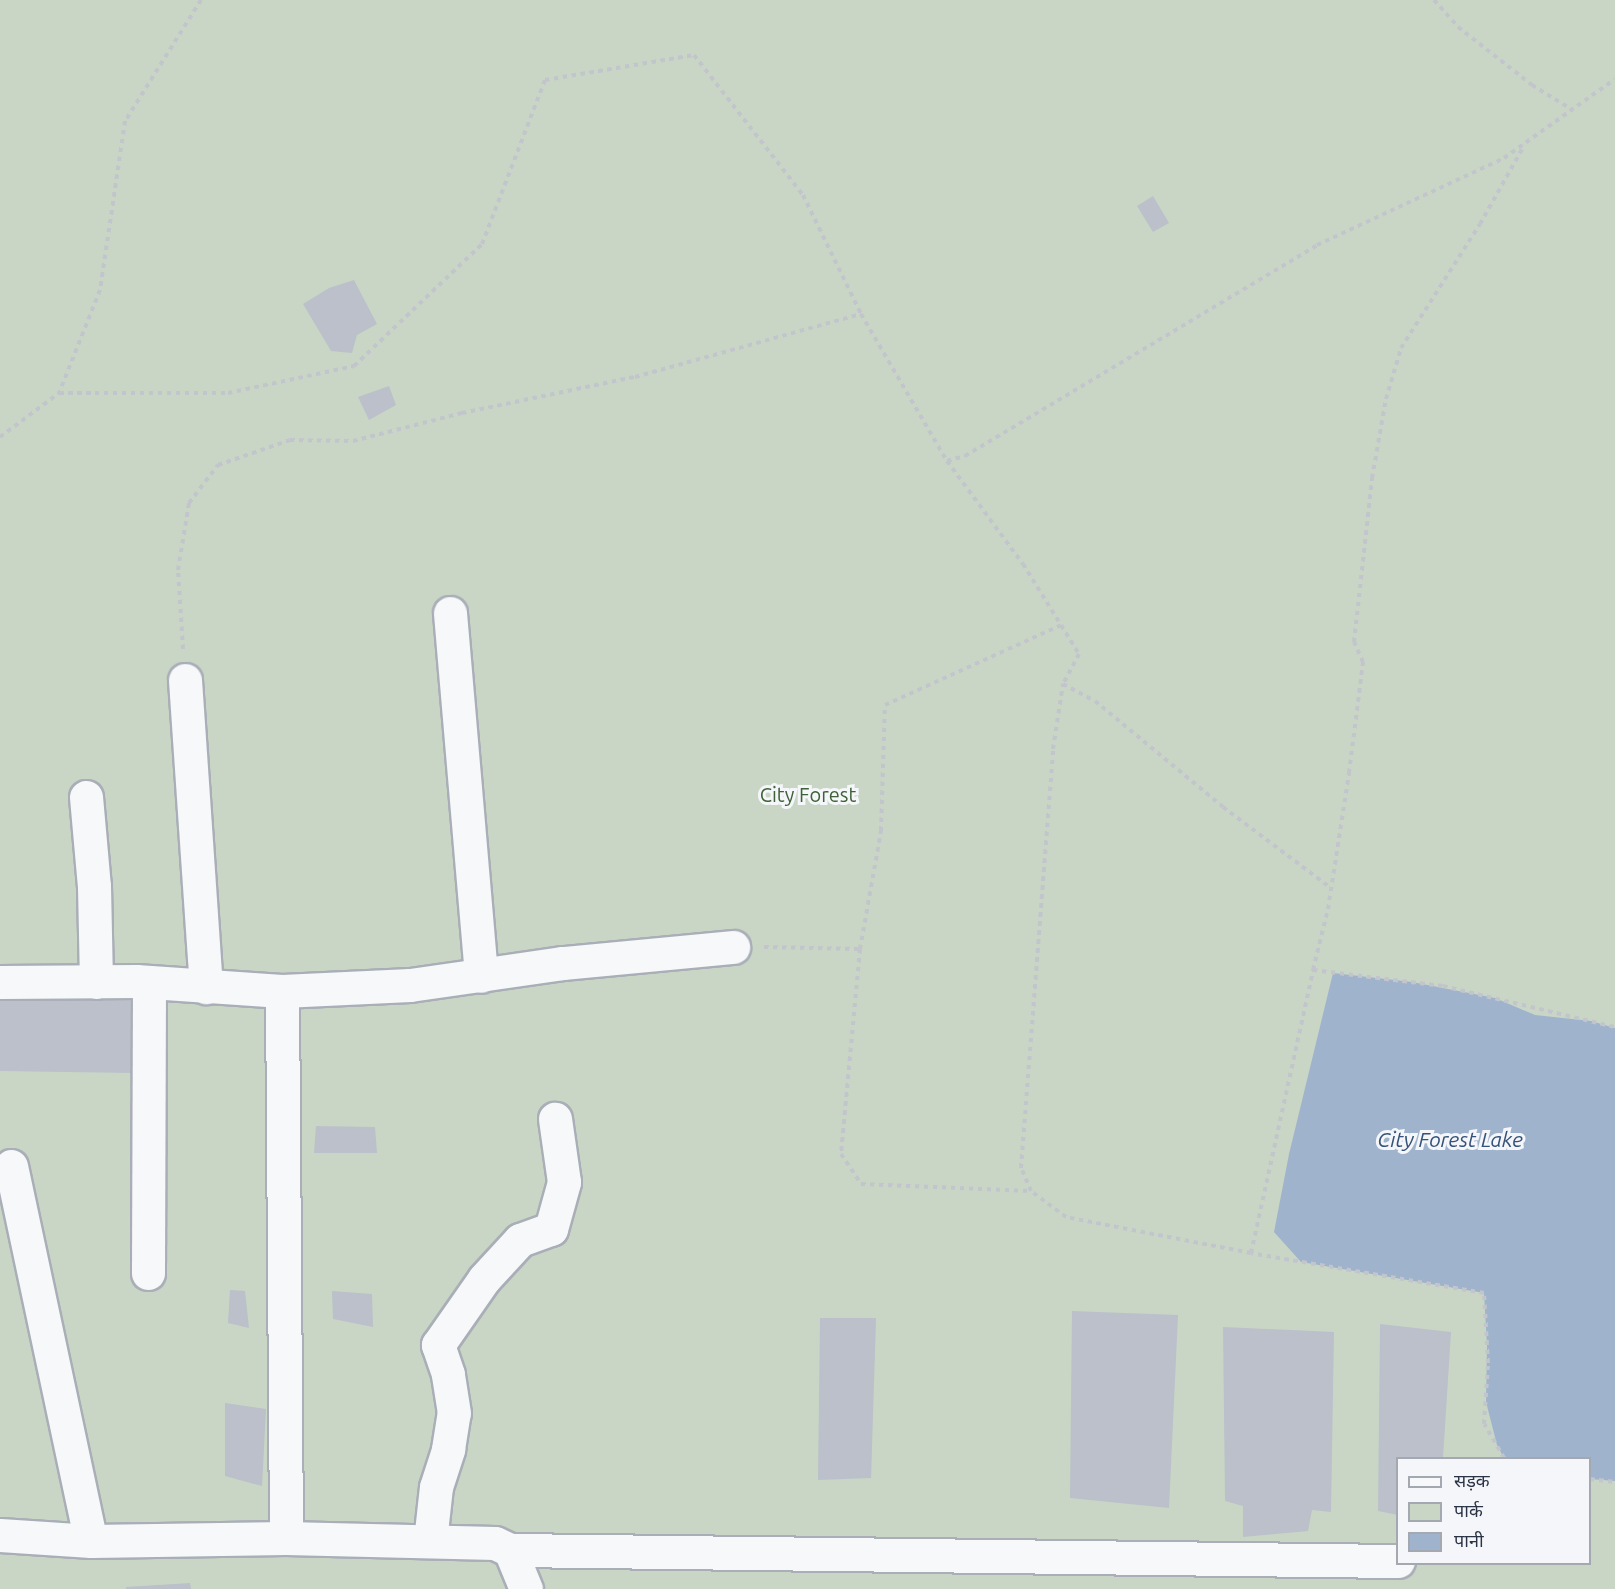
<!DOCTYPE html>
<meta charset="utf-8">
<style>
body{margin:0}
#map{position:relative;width:1615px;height:1589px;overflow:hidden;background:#e4e7ec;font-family:Ubuntu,"Noto Sans Devanagari",sans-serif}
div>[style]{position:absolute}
.green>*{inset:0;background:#c9d6c5}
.water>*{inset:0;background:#9fb4cc}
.building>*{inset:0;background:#bbc0ca}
.path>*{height:4px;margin-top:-2px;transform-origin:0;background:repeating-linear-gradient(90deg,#c2c5cb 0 4.5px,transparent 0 9px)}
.roads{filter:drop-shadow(2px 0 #a9aeb7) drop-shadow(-2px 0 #a9aeb7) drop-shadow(0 2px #a9aeb7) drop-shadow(0 -2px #a9aeb7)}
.street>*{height:33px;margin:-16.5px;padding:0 16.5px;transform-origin:16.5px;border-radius:16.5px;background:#f7f8fa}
span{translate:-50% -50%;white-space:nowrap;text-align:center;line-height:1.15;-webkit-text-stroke:6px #f4f6f9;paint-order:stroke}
.park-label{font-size:20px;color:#3f6138}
.water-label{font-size:21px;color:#34527a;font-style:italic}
.legend{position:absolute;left:1396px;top:1457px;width:195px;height:108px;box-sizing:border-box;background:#f4f6f9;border:2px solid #a4a8b1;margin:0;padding:8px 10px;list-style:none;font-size:18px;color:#2b3445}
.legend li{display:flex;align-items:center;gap:12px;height:30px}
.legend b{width:30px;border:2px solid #a4a8b1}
</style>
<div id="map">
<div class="green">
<div style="clip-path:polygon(evenodd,0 0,1615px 0,1615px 1589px,0 1589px,0 0,1398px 1458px,1590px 1458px,1590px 1564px,1398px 1564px,1398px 1458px)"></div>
</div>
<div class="water">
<div style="clip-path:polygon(1333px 973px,1412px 982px,1495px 998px,1535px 1015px,1591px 1021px,1615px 1028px,1615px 1481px,1590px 1479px,1590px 1458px,1504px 1458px,1497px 1445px,1486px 1402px,1487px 1346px,1484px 1293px,1301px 1262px,1274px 1232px,1289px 1154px)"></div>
</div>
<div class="building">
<div style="clip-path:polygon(1153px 196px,1169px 223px,1153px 232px,1137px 206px)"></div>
<div style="clip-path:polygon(354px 280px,377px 324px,357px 335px,352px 353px,331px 351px,303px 304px,329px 288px)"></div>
<div style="clip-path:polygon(389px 386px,396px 405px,369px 420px,358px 397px)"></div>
<div style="clip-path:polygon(0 986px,131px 989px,134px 1073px,0 1071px)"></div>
<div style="clip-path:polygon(316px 1126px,375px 1127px,377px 1153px,314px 1153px)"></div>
<div style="clip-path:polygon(230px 1290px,245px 1291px,249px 1328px,228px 1323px)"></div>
<div style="clip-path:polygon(332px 1291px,372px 1294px,373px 1327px,333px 1319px)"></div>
<div style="clip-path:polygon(1072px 1311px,1178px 1315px,1169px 1508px,1070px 1498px)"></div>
<div style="clip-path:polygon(820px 1318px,876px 1318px,871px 1478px,818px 1480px)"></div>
<div style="clip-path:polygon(1380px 1324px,1451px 1332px,1443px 1458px,1398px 1458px,1398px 1515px,1378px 1511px)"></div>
<div style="clip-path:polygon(1223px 1327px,1334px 1332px,1331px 1512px,1312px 1510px,1308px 1531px,1243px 1537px,1243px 1506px,1225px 1501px)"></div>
<div style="clip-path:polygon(225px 1403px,266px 1409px,262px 1486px,225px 1476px)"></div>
<div style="clip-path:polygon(190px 1583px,191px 1589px,126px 1589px,126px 1587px)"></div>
</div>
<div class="path">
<div style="left:201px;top:0;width:143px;rotate:122.1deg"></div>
<div style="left:125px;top:121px;width:171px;rotate:98.4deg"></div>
<div style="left:100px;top:290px;width:111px;rotate:111.7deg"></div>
<div style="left:59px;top:393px;width:169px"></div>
<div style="left:228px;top:393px;width:129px;rotate:-12.1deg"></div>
<div style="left:354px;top:366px;width:177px;rotate:-43.6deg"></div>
<div style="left:482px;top:244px;width:176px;rotate:-69deg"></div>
<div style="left:545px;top:80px;width:151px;rotate:-9.5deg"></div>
<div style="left:694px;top:55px;width:177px;rotate:52.1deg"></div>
<div style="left:803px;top:195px;width:132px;rotate:64deg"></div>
<div style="left:861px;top:314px;width:170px;rotate:59.7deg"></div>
<div style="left:947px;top:461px;width:19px;rotate:-16deg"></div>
<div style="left:965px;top:456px;width:410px;rotate:-30.9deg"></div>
<div style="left:1317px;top:245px;width:206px;rotate:-24.9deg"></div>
<div style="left:1504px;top:158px;width:136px;rotate:-35.4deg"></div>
<div style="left:1434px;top:0;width:36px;rotate:48deg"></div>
<div style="left:1458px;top:27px;width:94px;rotate:38.1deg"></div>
<div style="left:1532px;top:85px;width:46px;rotate:31.6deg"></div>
<div style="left:0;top:437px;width:74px;rotate:-36.7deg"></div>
<div style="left:947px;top:461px;width:128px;rotate:53.6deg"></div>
<div style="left:1023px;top:564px;width:106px;rotate:58.1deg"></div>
<div style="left:1079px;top:654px;width:34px;rotate:118deg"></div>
<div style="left:183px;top:649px;width:79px;rotate:-93.6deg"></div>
<div style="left:178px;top:570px;width:68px;rotate:-80.7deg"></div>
<div style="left:189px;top:503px;width:48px;rotate:-52.7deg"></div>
<div style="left:218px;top:465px;width:76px;rotate:-19.1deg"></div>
<div style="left:290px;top:440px;width:63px;rotate:0.9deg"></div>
<div style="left:353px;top:441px;width:113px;rotate:-14.4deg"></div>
<div style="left:462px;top:413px;width:177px;rotate:-11.8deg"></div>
<div style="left:635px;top:377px;width:235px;rotate:-15.6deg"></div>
<div style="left:764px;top:947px;width:96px;rotate:1.2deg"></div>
<div style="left:860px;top:949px;width:120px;rotate:-79.9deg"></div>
<div style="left:881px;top:831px;width:126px;rotate:-88.2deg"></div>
<div style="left:885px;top:705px;width:193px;rotate:-24.4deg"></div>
<div style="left:860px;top:949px;width:206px;rotate:95.3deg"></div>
<div style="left:841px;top:1154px;width:36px;rotate:56deg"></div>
<div style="left:861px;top:1184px;width:170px;rotate:2.4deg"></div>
<div style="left:1313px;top:970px;width:63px;rotate:-76.2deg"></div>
<div style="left:1328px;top:909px;width:138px;rotate:-81.2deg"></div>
<div style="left:1349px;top:773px;width:112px;rotate:-82.8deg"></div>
<div style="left:1363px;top:662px;width:22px;rotate:-114deg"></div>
<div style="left:1354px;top:642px;width:165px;rotate:-83.7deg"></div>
<div style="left:1372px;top:478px;width:80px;rotate:-80deg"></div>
<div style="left:1386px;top:399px;width:53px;rotate:-73.6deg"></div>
<div style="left:1401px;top:348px;width:147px;rotate:-57.5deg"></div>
<div style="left:1480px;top:224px;width:90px;rotate:-60.6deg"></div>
<div style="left:1251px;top:1253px;width:188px;rotate:-169deg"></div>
<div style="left:1066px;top:1217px;width:44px;rotate:-143.4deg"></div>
<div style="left:1031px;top:1191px;width:25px;rotate:-113deg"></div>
<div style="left:1021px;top:1168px;width:420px;rotate:-85.6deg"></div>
<div style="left:1053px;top:749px;width:66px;rotate:-81.3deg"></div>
<div style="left:1063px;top:684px;width:36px;rotate:28deg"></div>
<div style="left:1095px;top:701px;width:166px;rotate:39.6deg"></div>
<div style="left:1223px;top:807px;width:135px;rotate:36.9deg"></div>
<div style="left:1504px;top:1458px;width:39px;rotate:-120deg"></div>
<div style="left:1484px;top:1424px;width:61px;rotate:-86.2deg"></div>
<div style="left:1488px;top:1363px;width:70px;rotate:-93.3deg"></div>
<div style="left:1484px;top:1293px;width:236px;rotate:-170.3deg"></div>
<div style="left:1251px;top:1253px;width:290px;rotate:-77.6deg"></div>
<div style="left:1313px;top:970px;width:131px;rotate:7deg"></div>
<div style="left:1443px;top:986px;width:177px;rotate:13.4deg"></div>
<div style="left:1590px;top:1479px;width:25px;rotate:7deg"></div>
</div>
<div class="roads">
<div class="street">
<div style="left:450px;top:613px;width:364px;rotate:85.1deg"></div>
<div style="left:185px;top:680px;width:308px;rotate:86.1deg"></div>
<div style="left:86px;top:797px;width:89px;rotate:84.9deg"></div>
<div style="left:94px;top:886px;width:96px;rotate:88.8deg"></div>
<div style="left:0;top:982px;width:136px;rotate:-0.4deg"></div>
<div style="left:136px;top:981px;width:146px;rotate:3.9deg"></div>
<div style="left:282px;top:991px;width:128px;rotate:-2.7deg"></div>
<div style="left:410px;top:985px;width:155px;rotate:-8.2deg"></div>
<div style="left:563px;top:963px;width:171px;rotate:-5.4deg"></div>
<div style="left:282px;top:991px;width:547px;rotate:89.58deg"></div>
<div style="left:11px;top:1166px;width:383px;rotate:78deg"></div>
<div style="left:148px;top:1273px;width:291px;rotate:-89.8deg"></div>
<div style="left:0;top:1535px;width:91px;rotate:3.8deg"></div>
<div style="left:91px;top:1541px;width:195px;rotate:-0.9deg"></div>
<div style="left:286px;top:1538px;width:209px;rotate:1.4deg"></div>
<div style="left:495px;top:1543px;width:17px;rotate:25deg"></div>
<div style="left:510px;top:1550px;width:42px;rotate:67.7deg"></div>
<div style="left:430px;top:1541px;width:54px;rotate:-83.7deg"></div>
<div style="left:436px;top:1487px;width:40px;rotate:-72deg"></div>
<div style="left:448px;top:1449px;width:36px;rotate:-81deg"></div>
<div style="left:454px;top:1413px;width:39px;rotate:-99deg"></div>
<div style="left:448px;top:1374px;width:31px;rotate:-109deg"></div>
<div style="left:438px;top:1345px;width:80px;rotate:-55.1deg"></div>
<div style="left:484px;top:1279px;width:53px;rotate:-47.3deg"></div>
<div style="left:520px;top:1240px;width:33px;rotate:-20deg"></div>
<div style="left:551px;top:1229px;width:49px;rotate:-74.5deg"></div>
<div style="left:564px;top:1182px;width:64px;rotate:-98.1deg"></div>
<div style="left:510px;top:1550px;width:888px;rotate:0.71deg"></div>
</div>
</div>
<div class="park-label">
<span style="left:808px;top:794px">City Forest</span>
</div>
<div class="water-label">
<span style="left:1450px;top:1139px">City Forest Lake</span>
</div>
<ul class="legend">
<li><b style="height:8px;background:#f7f8fa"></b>सड़क</li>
<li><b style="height:16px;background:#c9d6c5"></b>पार्क</li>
<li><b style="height:16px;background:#9fb4cc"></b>पानी</li>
</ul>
</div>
